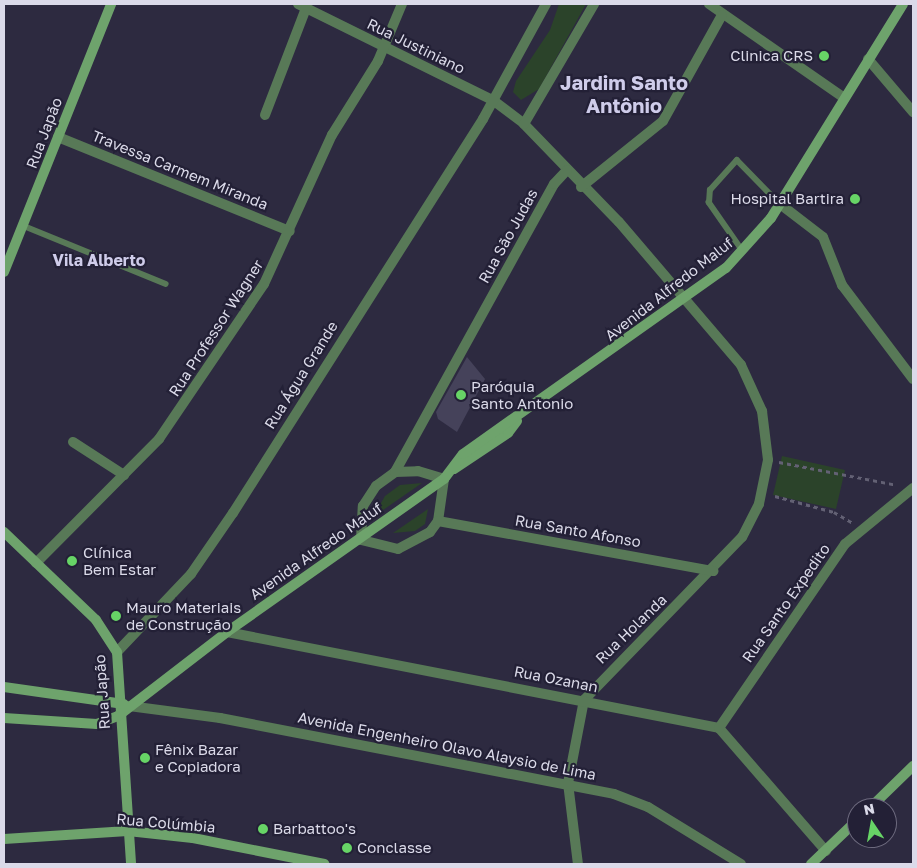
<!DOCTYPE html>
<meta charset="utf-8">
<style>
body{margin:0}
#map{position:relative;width:917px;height:868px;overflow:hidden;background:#2d2a40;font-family:"Golos Text",sans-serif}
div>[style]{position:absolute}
.green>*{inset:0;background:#2b432a}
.building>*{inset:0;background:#45425a}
.path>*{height:2.5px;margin-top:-1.25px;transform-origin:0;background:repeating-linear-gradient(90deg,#636174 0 4px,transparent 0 8px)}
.lane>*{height:5.5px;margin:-2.75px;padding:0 2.75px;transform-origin:2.75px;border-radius:2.75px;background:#587957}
.street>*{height:10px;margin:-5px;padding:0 5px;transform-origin:5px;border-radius:5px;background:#587957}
.secondary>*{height:10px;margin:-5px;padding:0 5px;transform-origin:5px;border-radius:5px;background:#6ea36c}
.dots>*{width:14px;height:14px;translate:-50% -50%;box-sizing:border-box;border:2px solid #232036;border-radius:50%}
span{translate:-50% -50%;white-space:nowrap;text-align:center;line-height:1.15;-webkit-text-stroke:4.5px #232036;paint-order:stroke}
.street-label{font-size:15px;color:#dbdae9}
.poi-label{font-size:15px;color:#dbdae9}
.right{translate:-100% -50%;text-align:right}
.left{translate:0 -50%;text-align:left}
.neighbourhood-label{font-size:16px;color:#cfccea;font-weight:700}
.district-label{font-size:20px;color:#cfccea;font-weight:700}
.frame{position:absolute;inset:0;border:5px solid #dbdae9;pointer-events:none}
.north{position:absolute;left:847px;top:798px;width:50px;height:50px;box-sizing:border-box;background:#232036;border:1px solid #6d6a7e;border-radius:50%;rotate:348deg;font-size:14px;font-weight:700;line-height:20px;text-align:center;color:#dbdae9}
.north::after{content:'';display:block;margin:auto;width:18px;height:22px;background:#67d466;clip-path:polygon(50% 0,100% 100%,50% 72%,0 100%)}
</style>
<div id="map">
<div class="green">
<div style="clip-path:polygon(559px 4px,586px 4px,539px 89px,521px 100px,513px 92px,516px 81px,550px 30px)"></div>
<div style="clip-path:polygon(782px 456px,845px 470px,836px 509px,773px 495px)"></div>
<div style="clip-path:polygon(422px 483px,373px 517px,385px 496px,400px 485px)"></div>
<div style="clip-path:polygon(428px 509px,425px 524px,415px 531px,393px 533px)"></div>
</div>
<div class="building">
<div style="clip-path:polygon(467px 357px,485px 379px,457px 432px,438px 419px,436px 412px)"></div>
</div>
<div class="path">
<div style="left:779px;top:462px;width:120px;rotate:11deg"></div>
<div style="left:775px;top:496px;width:61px;rotate:15.2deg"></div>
<div style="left:834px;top:512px;width:22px;rotate:30deg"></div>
</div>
<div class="lane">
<div style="left:24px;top:226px;width:153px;rotate:22.2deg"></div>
<div style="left:743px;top:252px;width:60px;rotate:-124.8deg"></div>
<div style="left:709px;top:203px;width:13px;rotate:-86deg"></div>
<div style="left:710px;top:190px;width:40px;rotate:-48deg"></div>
<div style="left:737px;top:160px;width:62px;rotate:45.7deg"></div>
</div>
<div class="street">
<div style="left:298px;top:4px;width:219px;rotate:26.3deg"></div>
<div style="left:494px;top:101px;width:38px;rotate:37deg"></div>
<div style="left:524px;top:124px;width:136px;rotate:45.9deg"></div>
<div style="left:619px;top:222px;width:188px;rotate:49.5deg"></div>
<div style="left:741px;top:365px;width:51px;rotate:65.5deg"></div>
<div style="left:762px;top:411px;width:49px;rotate:83deg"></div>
<div style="left:768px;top:460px;width:45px;rotate:101.6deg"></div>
<div style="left:759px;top:504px;width:37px;rotate:117deg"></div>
<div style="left:742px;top:537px;width:227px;rotate:134.1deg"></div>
<div style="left:584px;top:700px;width:85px;rotate:100.9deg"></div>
<div style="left:568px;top:783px;width:82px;rotate:83deg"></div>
<div style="left:709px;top:4px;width:165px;rotate:34.8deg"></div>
<div style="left:868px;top:59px;width:70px;rotate:49.7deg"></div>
<div style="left:265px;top:115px;width:115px;rotate:-69deg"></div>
<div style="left:524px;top:124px;width:139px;rotate:-59.7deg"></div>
<div style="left:58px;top:137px;width:250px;rotate:22.1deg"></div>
<div style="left:581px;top:187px;width:105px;rotate:-38.8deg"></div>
<div style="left:663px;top:121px;width:121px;rotate:-60.9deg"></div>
<div style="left:780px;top:204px;width:54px;rotate:37.5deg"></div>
<div style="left:823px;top:237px;width:52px;rotate:68.4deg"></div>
<div style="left:842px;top:285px;width:118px;rotate:52.9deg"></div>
<div style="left:73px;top:442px;width:61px;rotate:32.9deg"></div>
<div style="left:418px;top:471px;width:27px;rotate:17deg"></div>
<div style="left:444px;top:479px;width:42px;rotate:98.1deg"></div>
<div style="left:438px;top:521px;width:14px;rotate:126deg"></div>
<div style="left:430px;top:532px;width:36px;rotate:152deg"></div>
<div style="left:398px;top:549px;width:38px;rotate:-166deg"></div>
<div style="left:361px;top:540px;width:34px;rotate:-87deg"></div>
<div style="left:363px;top:506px;width:24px;rotate:-57deg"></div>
<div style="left:376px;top:486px;width:24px;rotate:-36deg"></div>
<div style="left:395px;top:472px;width:23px;rotate:-2deg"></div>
<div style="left:395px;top:472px;width:329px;rotate:-61.1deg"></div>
<div style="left:554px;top:184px;width:19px;rotate:-47deg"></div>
<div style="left:438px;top:521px;width:280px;rotate:10.3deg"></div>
<div style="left:36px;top:563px;width:175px;rotate:-45.2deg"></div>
<div style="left:159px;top:439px;width:187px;rotate:-55.9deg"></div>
<div style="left:264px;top:284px;width:164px;rotate:-65.5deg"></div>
<div style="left:332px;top:135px;width:87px;rotate:-58.1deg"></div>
<div style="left:378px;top:61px;width:62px;rotate:-67.2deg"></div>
<div style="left:227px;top:632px;width:501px;rotate:11.04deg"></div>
<div style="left:719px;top:728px;width:163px;rotate:49deg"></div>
<div style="left:117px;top:652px;width:108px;rotate:-46.5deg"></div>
<div style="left:191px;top:574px;width:74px;rotate:-55.5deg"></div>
<div style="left:233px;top:513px;width:467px;rotate:-57.6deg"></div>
<div style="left:483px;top:119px;width:131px;rotate:-61.3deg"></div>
<div style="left:129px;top:706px;width:92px;rotate:7.5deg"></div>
<div style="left:220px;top:718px;width:401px;rotate:10.9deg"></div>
<div style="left:614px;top:794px;width:36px;rotate:21deg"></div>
<div style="left:648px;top:807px;width:109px;rotate:31.5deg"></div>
<div style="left:719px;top:728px;width:223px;rotate:-55.6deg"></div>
<div style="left:845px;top:544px;width:88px;rotate:-39.5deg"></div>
</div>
<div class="secondary">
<div style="left:4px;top:272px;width:289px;rotate:-68.2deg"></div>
<div style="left:454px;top:469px;width:65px;rotate:-33.7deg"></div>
<div style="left:508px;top:433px;width:15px;rotate:-53deg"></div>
<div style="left:4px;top:532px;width:127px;rotate:43.7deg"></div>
<div style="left:96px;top:620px;width:38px;rotate:57deg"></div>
<div style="left:117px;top:652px;width:212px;rotate:86.2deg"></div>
<div style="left:4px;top:687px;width:121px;rotate:8.1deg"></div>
<div style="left:4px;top:718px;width:93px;rotate:3.7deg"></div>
<div style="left:97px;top:724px;width:22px;rotate:-21deg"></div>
<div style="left:118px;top:716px;width:138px;rotate:-37.6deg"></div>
<div style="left:227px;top:632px;width:266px;rotate:-35.2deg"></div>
<div style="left:444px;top:479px;width:31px;rotate:-53deg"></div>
<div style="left:463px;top:454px;width:322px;rotate:-35.3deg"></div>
<div style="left:726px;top:268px;width:67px;rotate:-48deg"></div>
<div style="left:771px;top:218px;width:251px;rotate:-58.3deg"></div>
<div style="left:870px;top:808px;width:60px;rotate:-44.3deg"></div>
<div style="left:4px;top:839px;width:124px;rotate:-3.7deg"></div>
<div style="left:128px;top:831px;width:65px;rotate:6.1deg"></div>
<div style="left:193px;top:838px;width:134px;rotate:11.2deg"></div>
<div style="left:811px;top:864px;width:64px;rotate:-43.7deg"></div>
</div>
<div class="dots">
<div style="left:824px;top:56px;background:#67d466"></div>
<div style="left:855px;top:199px;background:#67d466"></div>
<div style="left:461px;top:395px;background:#67d466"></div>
<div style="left:72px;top:561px;background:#67d466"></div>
<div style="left:116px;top:616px;background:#67d466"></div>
<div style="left:145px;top:758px;background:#67d466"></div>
<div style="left:263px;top:829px;background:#67d466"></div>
<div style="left:347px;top:848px;background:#67d466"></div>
</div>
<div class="street-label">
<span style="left:416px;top:46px;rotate:26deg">Rua Justiniano</span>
<span style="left:44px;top:133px;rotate:-69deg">Rua Japão</span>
<span style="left:180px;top:170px;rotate:22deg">Travessa Carmem Miranda</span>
<span style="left:508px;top:236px;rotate:-61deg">Rua São Judas</span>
<span style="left:669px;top:289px;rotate:-38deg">Avenida Alfredo Maluf</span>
<span style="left:216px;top:328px;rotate:-57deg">Rua Professor Wagner</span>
<span style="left:301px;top:375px;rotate:-58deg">Rua Água Grande</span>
<span style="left:578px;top:531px;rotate:10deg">Rua Santo Afonso</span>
<span style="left:316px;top:551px;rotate:-35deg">Avenida Alfredo Maluf</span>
<span style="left:786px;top:603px;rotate:-55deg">Rua Santo Expedito</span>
<span style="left:631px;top:629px;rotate:-44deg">Rua Holanda</span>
<span style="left:556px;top:679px;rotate:11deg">Rua Ozanan</span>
<span style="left:102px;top:692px;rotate:-94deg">Rua Japão</span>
<span style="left:447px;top:746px;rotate:11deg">Avenida Engenheiro Olavo Alaysio de Lima</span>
<span style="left:166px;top:823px;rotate:5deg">Rua Colúmbia</span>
</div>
<div class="poi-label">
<span class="right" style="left:813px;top:56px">Clinica CRS</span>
<span class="right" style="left:844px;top:199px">Hospital Bartira</span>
<span class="left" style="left:471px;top:395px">Paróquia<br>Santo Antonio</span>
<span class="left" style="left:83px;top:561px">Clínica<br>Bem Estar</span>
<span class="left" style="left:126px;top:616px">Mauro Materiais<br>de Construção</span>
<span class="left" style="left:155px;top:758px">Fênix Bazar<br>e Copiadora</span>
<span class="left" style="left:273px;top:829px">Barbattoo's</span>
<span class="left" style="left:357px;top:848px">Conclasse</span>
</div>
<div class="neighbourhood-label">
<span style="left:99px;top:260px">Vila Alberto</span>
</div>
<div class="district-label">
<span style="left:624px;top:94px">Jardim Santo<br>Antônio</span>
</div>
<div class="frame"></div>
<div class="north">N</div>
</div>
